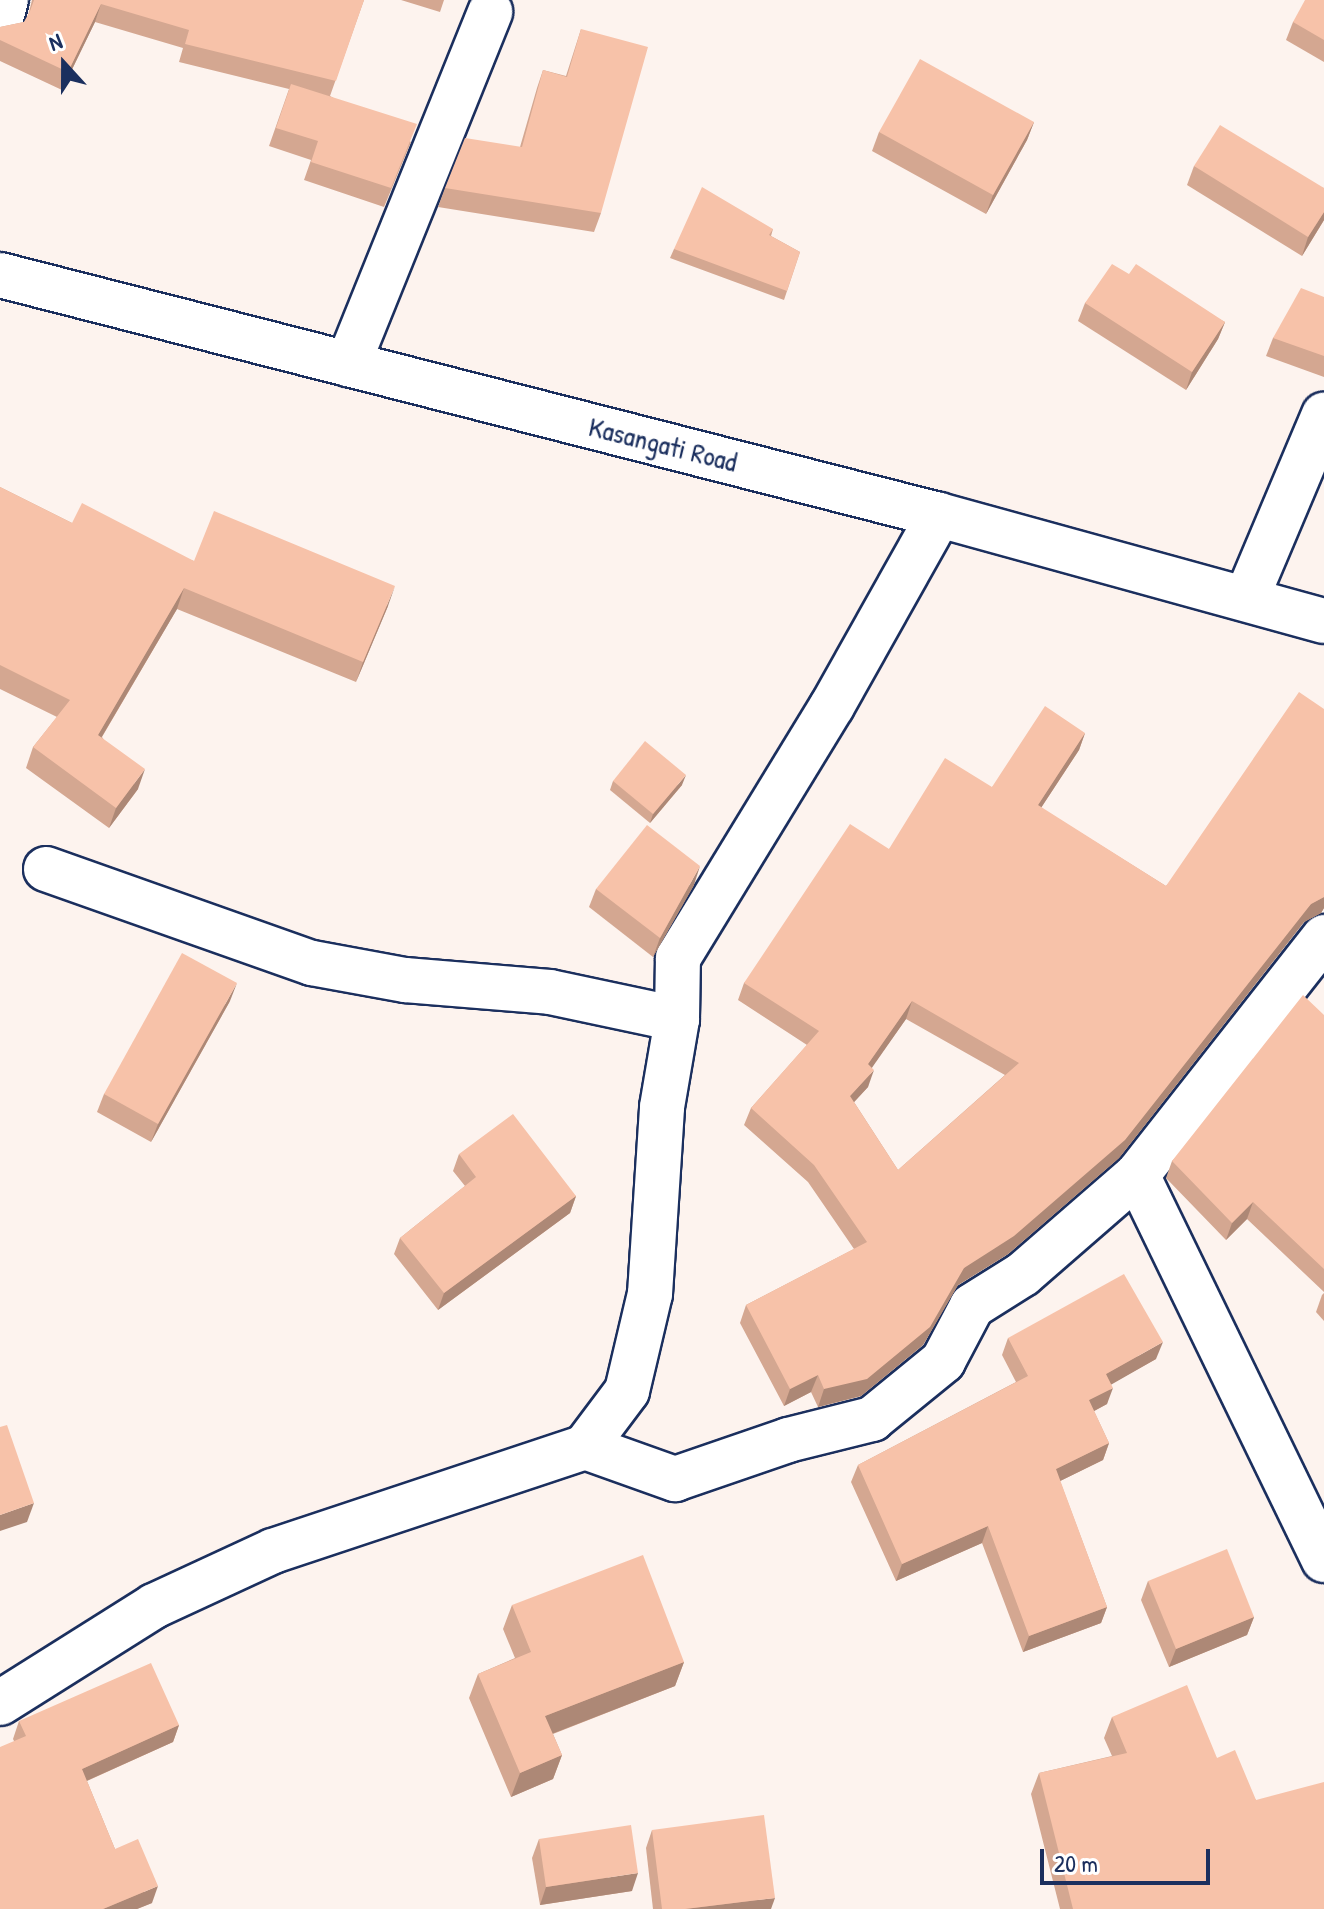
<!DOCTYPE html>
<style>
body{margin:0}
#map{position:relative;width:1324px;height:1909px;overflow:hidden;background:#fdf3ee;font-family:"Patrick Hand",sans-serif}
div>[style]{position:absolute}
.roads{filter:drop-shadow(2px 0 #1b2f5e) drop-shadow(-2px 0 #1b2f5e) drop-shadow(0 2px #1b2f5e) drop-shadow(0 -2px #1b2f5e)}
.minor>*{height:44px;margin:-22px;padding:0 22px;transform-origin:22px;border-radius:22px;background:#fff}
.wall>*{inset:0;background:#d4a791}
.shaded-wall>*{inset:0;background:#ad8876}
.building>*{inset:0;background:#f7c2a9}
span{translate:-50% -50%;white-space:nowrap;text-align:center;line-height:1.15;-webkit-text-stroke:6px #fff;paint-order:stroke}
.street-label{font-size:28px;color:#1b2f5e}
.north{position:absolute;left:24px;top:24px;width:80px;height:80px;-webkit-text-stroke:6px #fff;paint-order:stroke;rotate:339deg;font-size:22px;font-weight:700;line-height:32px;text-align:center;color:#1b2f5e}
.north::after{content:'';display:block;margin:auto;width:28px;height:36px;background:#1b2f5e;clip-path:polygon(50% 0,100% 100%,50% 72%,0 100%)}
.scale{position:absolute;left:1040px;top:1849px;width:170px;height:36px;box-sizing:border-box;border:4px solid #1b2f5e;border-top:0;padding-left:10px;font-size:24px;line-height:28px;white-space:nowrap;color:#1b2f5e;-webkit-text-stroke:6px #fff;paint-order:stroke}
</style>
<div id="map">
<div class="roads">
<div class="minor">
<div style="left:0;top:22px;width:23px;rotate:-75deg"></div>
<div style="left:0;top:275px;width:969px;rotate:14.34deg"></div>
<div style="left:939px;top:515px;width:399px;rotate:15.4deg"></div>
<div style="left:348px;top:364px;width:380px;rotate:-68deg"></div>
<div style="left:1247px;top:597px;width:198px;rotate:-67.1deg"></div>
<div style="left:46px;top:869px;width:282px;rotate:19.5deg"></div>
<div style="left:312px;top:963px;width:95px;rotate:10.4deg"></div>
<div style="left:405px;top:980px;width:145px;rotate:4.7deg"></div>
<div style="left:550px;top:992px;width:130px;rotate:12deg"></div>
<div style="left:1137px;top:1175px;width:428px;rotate:64.1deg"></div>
<div style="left:585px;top:1447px;width:96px;rotate:19.6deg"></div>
<div style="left:675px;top:1479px;width:120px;rotate:-19deg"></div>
<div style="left:788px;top:1440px;width:87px;rotate:-14deg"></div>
<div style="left:872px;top:1419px;width:92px;rotate:-39.2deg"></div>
<div style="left:943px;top:1361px;width:62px;rotate:-62.2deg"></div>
<div style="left:972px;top:1306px;width:60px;rotate:-32.1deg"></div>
<div style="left:1023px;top:1274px;width:151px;rotate:-41deg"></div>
<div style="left:1137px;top:1175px;width:303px;rotate:-51.8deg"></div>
<div style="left:0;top:1703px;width:182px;rotate:-32.2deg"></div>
<div style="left:154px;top:1606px;width:131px;rotate:-24.8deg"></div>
<div style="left:273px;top:1551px;width:329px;rotate:-18.4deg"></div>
<div style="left:585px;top:1447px;width:70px;rotate:-53.1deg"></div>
<div style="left:627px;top:1391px;width:100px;rotate:-76.7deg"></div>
<div style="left:650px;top:1294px;width:187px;rotate:-86.3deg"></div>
<div style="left:662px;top:1107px;width:89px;rotate:-80.3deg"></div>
<div style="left:677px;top:1019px;width:61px;rotate:-89.1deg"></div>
<div style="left:678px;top:958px;width:295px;rotate:-58.6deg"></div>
<div style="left:832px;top:706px;width:219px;rotate:-60.7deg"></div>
</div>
</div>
<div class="wall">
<div style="clip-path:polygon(32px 0,364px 0,330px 96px,411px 142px,384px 207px,304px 180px,311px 160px,269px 146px,289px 89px,179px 62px,183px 48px,95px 22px,62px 90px,0 61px,0 27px,24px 22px,28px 16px)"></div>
<div style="clip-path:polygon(401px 0,444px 0,440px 12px)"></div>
<div style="clip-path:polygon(1324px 0,1324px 62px,1286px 40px,1293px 22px)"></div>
<div style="clip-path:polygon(581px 29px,601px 213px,594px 232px,438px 207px,445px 188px,520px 147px,537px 88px,543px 70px,566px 76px)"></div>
<div style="clip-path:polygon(1034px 122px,1027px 140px,986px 214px,872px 151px,879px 132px)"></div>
<div style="clip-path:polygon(1194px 166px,1324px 188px,1324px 220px,1302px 256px,1187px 185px)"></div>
<div style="clip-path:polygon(773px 229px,771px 236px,800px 252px,784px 300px,670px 258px,674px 249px)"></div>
<div style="clip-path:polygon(1129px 274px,1225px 322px,1218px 339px,1186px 390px,1078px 321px,1085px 303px)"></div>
<div style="clip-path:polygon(1324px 297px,1324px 377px,1266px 356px,1273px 338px)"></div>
<div style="clip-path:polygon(0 487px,72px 523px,194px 561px,388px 606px,356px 682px,177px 609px,102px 737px,138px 789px,109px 828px,26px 768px,33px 747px,57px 717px,0 689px)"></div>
<div style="clip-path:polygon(evenodd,1324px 709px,1324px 908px,1321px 913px,1304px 922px,1119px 1158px,1008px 1254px,958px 1285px,923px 1345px,861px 1396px,818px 1407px,811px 1392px,784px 1406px,740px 1323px,746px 1305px,854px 1249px,808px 1182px,744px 1125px,751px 1108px,807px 1045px,738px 1000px,744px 983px,889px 849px,992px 787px,1085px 733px,1079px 750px,1041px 808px,1166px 886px,1324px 709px,906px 1019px,1005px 1075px,898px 1170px,854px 1102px,868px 1087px,871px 1068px,906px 1019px)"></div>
<div style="clip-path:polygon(613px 781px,682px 785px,650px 823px,610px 790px)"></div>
<div style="clip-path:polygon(694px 885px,653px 957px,589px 907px,596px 889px)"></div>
<div style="clip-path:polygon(230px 1001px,151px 1142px,97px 1112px,104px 1094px)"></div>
<div style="clip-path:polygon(1324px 1015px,1324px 1292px,1247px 1219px,1226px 1240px,1166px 1178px,1172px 1161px)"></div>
<div style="clip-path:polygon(459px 1154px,576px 1196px,570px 1213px,438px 1310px,394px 1254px,400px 1238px,465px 1186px,453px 1171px)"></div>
<div style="clip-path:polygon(1324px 1293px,1324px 1321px,1316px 1312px,1322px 1295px)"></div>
<div style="clip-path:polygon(1008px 1338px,1156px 1359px,1111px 1384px,1107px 1404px,1094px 1411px,1109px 1443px,1103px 1460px,1060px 1481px,1107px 1607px,1101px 1623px,1023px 1652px,982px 1543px,896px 1581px,851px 1482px,858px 1465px,1016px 1382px,1002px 1355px)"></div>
<div style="clip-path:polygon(1148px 1581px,1254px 1617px,1247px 1635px,1169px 1667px,1141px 1600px)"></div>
<div style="clip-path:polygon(512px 1605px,684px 1662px,675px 1686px,553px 1734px,562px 1755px,553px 1779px,511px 1797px,469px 1698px,478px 1674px,515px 1658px,503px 1629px)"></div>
<div style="clip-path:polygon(1112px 1717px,1217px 1758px,1256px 1800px,1324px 1909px,1060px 1909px,1031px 1794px,1039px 1773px,1112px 1756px,1104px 1738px)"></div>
<div style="clip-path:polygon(19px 1721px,179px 1725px,173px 1742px,87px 1781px,115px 1849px,152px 1903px,137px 1909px,0 1909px,14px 1741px,13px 1739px)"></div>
<div style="clip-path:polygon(652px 1830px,771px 1909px,653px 1909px,646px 1848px)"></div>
<div style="clip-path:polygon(539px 1839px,632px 1891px,540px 1905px,532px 1858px)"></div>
</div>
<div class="shaded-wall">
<div style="clip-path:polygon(101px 4px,95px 22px,62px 90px,68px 72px)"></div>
<div style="clip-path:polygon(1034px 122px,1027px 140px,986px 214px,993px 195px)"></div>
<div style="clip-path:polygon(1324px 212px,1324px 220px,1302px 256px,1308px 237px)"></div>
<div style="clip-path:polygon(1225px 322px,1218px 339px,1186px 390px,1192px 372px)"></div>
<div style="clip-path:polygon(395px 586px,388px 606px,356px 682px,363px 662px)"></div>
<div style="clip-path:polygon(184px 588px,177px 609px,91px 755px,98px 735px)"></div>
<div style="clip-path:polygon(1085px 733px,1079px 750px,1031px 823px,1038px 805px)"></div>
<div style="clip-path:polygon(145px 769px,138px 789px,109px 828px,116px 808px)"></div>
<div style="clip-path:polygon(686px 775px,682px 785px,650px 823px,653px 814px)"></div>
<div style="clip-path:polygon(700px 866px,694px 885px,653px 957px,660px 938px)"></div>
<div style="clip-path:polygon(1324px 897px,1324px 908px,1321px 913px,1304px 922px,1119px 1158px,1008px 1254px,958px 1285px,923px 1345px,861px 1396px,818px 1407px,824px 1389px,964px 1268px,1311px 904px)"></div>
<div style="clip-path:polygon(237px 983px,230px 1001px,151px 1142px,158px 1124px)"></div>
<div style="clip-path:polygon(912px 1001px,906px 1019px,862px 1082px,868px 1064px)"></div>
<div style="clip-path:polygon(874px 1070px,868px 1087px,844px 1113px,850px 1096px)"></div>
<div style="clip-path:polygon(576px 1196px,570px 1213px,438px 1310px,444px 1293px)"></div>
<div style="clip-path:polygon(1253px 1202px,1247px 1219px,1226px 1240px,1232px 1223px)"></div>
<div style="clip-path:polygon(1163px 1342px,1156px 1359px,1100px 1391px,1106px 1374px)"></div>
<div style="clip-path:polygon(818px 1375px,811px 1392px,784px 1406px,790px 1389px)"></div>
<div style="clip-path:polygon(1113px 1388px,1107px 1404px,1083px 1417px,1089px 1400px)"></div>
<div style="clip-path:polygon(1109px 1443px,1103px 1460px,1050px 1486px,1056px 1469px)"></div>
<div style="clip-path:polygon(34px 1503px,27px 1522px,0 1531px,0 1515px)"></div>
<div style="clip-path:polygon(988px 1526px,982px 1543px,896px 1581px,902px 1564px)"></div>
<div style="clip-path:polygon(1107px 1607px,1101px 1623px,1023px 1652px,1029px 1636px)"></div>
<div style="clip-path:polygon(1254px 1617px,1247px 1635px,1169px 1667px,1176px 1649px)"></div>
<div style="clip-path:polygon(684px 1662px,675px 1686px,536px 1740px,545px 1716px)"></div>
<div style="clip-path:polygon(179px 1725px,173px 1742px,75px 1786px,82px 1769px)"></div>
<div style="clip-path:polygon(562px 1755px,553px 1779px,511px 1797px,520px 1773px)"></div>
<div style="clip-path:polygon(638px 1873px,632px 1891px,540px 1905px,546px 1887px)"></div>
<div style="clip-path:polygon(158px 1886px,152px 1903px,137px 1909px,103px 1909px)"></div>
<div style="clip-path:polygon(775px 1898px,771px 1909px,685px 1909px)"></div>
</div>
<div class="building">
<div style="clip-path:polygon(34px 0,364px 0,336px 81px,185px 44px,189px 30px,101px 4px,68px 72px,0 40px,0 27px,24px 22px,30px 11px)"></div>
<div style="clip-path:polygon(1305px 0,1324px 0,1324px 40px,1293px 22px)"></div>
<div style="clip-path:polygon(581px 29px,648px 47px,601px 213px,445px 188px,465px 138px,522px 147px,543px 70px,567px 77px)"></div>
<div style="clip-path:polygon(920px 59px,1034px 122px,993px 195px,879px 132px)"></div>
<div style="clip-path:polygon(291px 84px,417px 124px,391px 188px,311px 162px,318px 141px,276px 128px)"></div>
<div style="clip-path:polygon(1220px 125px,1324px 188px,1324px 212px,1308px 237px,1194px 166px)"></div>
<div style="clip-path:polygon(702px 187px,773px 229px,769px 235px,800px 252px,787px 291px,674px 249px)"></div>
<div style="clip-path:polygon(1112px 264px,1129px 274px,1136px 264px,1225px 322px,1192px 372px,1085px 303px)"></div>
<div style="clip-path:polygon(1301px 288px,1324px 297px,1324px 356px,1273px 338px)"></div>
<div style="clip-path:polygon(0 487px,72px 523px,82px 503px,194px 561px,214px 511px,395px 586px,363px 662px,184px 588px,98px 735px,145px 769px,116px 808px,33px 747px,70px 700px,0 665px)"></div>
<div style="clip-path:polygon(evenodd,1299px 692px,1324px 709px,1324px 897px,1311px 904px,1125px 1140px,1014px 1236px,964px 1268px,930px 1327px,867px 1379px,824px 1389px,818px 1375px,790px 1389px,746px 1305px,867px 1242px,814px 1165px,751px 1108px,819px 1031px,744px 983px,850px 824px,889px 849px,945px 758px,992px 787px,1045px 706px,1085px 733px,1038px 805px,1166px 886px,1299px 692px,912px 1001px,1019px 1063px,898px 1170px,850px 1096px,874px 1070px,868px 1064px,912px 1001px)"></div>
<div style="clip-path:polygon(645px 741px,686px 775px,653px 814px,613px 781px)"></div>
<div style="clip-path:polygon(647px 825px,700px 866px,660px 938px,596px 889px)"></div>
<div style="clip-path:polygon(182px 953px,237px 983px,158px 1124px,104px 1094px)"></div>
<div style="clip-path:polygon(1303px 995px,1324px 1015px,1324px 1269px,1253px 1202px,1232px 1223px,1172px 1161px)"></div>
<div style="clip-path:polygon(513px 1114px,576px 1196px,444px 1293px,400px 1238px,476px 1177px,459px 1154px)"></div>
<div style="clip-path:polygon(1124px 1274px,1163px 1342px,1106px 1374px,1113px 1388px,1089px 1400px,1109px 1443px,1056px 1469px,1107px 1607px,1029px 1636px,988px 1526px,902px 1564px,858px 1465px,1028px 1376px,1008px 1338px)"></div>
<div style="clip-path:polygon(7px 1425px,34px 1503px,0 1515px,0 1427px)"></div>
<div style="clip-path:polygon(1227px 1549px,1254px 1617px,1176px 1649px,1148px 1581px)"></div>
<div style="clip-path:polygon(643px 1555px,684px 1662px,545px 1716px,562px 1755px,520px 1773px,478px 1674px,531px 1652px,512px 1605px)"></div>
<div style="clip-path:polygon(151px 1663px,179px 1725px,82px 1769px,115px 1849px,138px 1839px,158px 1886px,103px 1909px,0 1909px,0 1747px,26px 1736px,19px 1721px)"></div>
<div style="clip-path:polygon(1187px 1685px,1217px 1758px,1235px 1750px,1256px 1800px,1324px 1782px,1324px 1909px,1073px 1909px,1039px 1773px,1127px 1753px,1112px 1717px)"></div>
<div style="clip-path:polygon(764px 1815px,775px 1898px,685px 1909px,662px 1909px,652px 1830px)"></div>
<div style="clip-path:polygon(631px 1825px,638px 1873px,546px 1887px,539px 1839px)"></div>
</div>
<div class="street-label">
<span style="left:663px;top:444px;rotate:14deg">Kasangati Road</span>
</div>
<div class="north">N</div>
<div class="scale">20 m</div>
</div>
